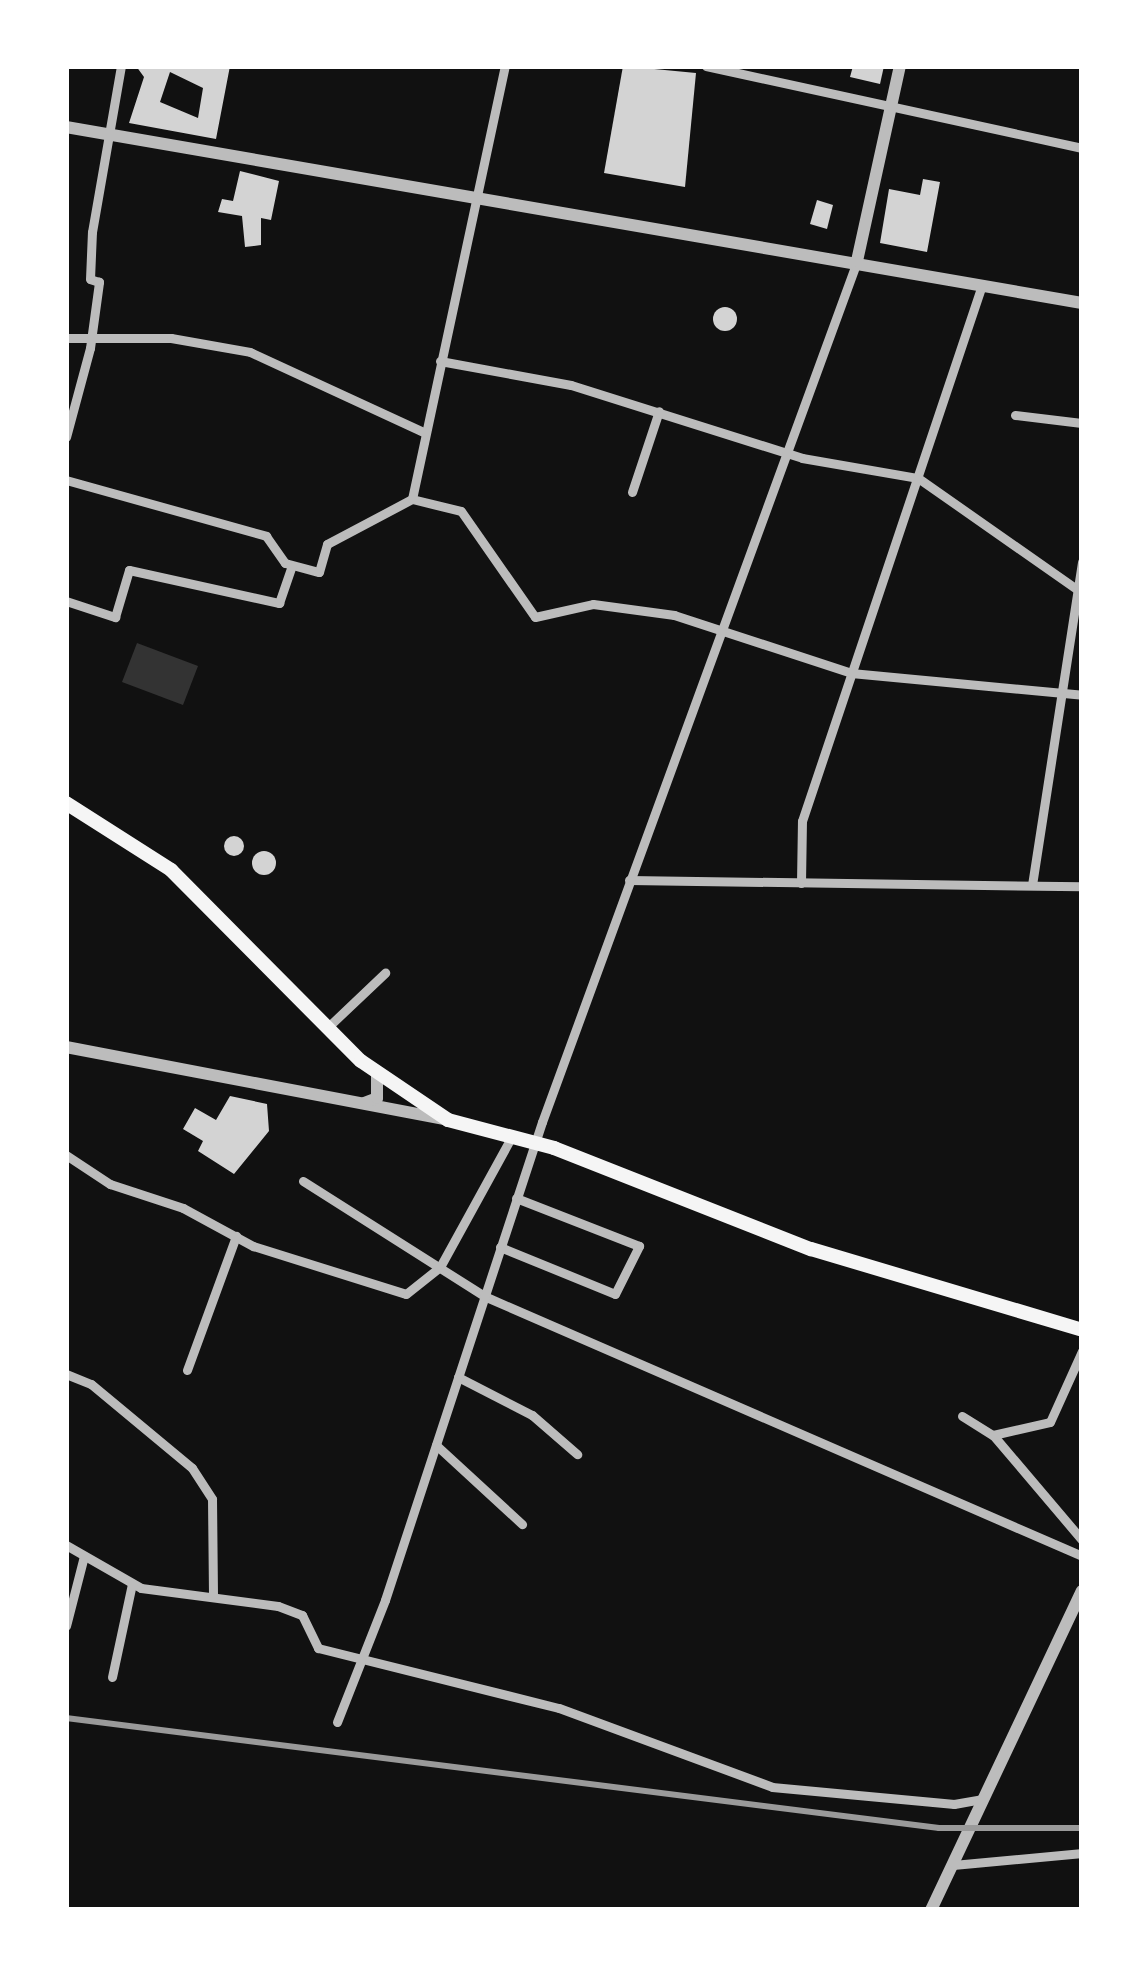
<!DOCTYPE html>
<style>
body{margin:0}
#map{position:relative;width:1148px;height:1976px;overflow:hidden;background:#111;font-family:Roboto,sans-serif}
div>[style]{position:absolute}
.water>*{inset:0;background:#333}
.building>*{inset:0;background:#d3d3d3}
.round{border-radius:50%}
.minor>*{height:9px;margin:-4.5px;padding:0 4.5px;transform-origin:4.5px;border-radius:4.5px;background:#bcbcbc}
.tertiary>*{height:12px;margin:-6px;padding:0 6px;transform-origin:6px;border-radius:6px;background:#bcbcbc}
.secondary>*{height:14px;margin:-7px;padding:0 7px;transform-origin:7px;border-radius:7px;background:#f5f5f5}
.rail>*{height:6px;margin:-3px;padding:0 3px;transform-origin:3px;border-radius:3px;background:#9a9a9a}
span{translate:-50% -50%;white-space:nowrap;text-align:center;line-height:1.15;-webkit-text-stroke:10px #fff;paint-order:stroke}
.frame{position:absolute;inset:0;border:69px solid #fff;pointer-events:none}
</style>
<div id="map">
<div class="water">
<div style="clip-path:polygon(137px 643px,198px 666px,183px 705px,122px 682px)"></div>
</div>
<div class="building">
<div style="clip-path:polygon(evenodd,136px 66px,230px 66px,216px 139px,129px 123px,144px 77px,136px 66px,170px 72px,203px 88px,198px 118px,160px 102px,170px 72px)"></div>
<div style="clip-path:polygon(623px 66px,696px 73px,685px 187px,604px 173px)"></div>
<div style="clip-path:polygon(853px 66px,884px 66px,880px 84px,850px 77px)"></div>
<div style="clip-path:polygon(240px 171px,279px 181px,271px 220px,261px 218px,261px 245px,245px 247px,242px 216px,218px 212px,222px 199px,233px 201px)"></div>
<div style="clip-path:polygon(923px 179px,940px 182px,927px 252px,880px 243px,889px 189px,920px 195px)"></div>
<div style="clip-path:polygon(817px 200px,833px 205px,827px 229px,810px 224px)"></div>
<div class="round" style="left:713px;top:307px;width:24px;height:24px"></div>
<div class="round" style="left:224px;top:836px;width:20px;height:20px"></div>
<div class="round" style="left:252px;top:851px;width:24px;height:24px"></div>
<div style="clip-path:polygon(230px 1096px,267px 1104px,269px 1131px,234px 1174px,198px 1151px,203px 1141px,183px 1129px,195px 1108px,216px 1120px)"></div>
</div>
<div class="minor">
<div style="left:706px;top:66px;width:385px;rotate:12.3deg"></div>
<div style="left:66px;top:338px;width:105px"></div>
<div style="left:171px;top:338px;width:80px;rotate:10deg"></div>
<div style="left:250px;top:352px;width:193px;rotate:24.8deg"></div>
<div style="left:440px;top:361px;width:133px;rotate:10.4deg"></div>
<div style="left:571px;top:385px;width:242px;rotate:17.5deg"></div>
<div style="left:802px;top:458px;width:118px;rotate:9.8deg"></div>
<div style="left:918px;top:478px;width:195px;rotate:35deg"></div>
<div style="left:1015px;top:415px;width:67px;rotate:6.8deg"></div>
<div style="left:66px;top:437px;width:92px;rotate:-74.9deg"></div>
<div style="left:90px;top:348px;width:67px;rotate:-82.2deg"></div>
<div style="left:99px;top:282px;width:9px;rotate:-162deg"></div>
<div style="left:90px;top:279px;width:47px;rotate:-87.6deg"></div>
<div style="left:92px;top:232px;width:169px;rotate:-80.1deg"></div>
<div style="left:66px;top:480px;width:208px;rotate:15.6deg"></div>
<div style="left:266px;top:536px;width:33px;rotate:55deg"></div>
<div style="left:285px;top:563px;width:35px;rotate:15deg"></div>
<div style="left:319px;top:572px;width:29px;rotate:-74deg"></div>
<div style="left:327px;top:544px;width:96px;rotate:-27.9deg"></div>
<div style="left:412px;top:499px;width:50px;rotate:13.8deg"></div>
<div style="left:461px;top:511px;width:129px;rotate:55.1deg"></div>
<div style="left:535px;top:617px;width:59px;rotate:-12.6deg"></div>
<div style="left:593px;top:604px;width:82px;rotate:7.7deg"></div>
<div style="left:674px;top:615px;width:186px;rotate:18.1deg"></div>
<div style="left:851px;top:673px;width:232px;rotate:5.4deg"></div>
<div style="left:632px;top:492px;width:85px;rotate:-71.6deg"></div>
<div style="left:412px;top:499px;width:443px;rotate:-77.9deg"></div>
<div style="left:66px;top:601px;width:52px;rotate:18.1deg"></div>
<div style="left:115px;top:617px;width:49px;rotate:-73.4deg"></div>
<div style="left:129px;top:570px;width:154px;rotate:12.4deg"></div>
<div style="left:279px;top:603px;width:39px;rotate:-71deg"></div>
<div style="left:629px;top:880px;width:453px;rotate:0.8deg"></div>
<div style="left:801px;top:883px;width:62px;rotate:-89.1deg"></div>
<div style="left:802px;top:821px;width:565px;rotate:-71.44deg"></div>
<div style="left:1032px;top:885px;width:327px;rotate:-81.2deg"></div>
<div style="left:328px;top:1027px;width:79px;rotate:-43.5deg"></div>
<div style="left:66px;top:1155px;width:53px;rotate:33.4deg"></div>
<div style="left:110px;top:1184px;width:77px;rotate:18.2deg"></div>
<div style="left:183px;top:1208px;width:80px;rotate:28.5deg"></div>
<div style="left:253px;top:1246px;width:160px;rotate:17.4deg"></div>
<div style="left:406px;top:1294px;width:43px;rotate:-38.5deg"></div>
<div style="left:440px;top:1267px;width:149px;rotate:-61.2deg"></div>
<div style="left:303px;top:1181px;width:214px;rotate:32.4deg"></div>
<div style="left:484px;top:1296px;width:652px;rotate:23.5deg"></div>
<div style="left:500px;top:1247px;width:124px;rotate:22.2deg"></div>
<div style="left:615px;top:1294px;width:54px;rotate:-63.4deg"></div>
<div style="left:639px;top:1246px;width:132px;rotate:-158.7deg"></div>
<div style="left:187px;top:1370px;width:143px;rotate:-69.9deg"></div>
<div style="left:66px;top:1374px;width:27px;rotate:22deg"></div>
<div style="left:91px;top:1384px;width:131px;rotate:39.7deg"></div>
<div style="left:192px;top:1468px;width:37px;rotate:57deg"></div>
<div style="left:212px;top:1499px;width:95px;rotate:89.4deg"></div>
<div style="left:458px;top:1377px;width:83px;rotate:27.2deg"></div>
<div style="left:532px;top:1415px;width:60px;rotate:40.9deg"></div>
<div style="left:962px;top:1416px;width:36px;rotate:32deg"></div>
<div style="left:993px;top:1435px;width:138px;rotate:49.7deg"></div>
<div style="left:993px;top:1435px;width:58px;rotate:-12.8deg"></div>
<div style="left:1050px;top:1422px;width:78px;rotate:-65.7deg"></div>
<div style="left:436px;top:1445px;width:117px;rotate:42.6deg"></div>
<div style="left:66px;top:1545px;width:86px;rotate:29.8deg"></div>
<div style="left:141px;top:1588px;width:138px;rotate:7.5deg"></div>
<div style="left:278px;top:1606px;width:26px;rotate:21deg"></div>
<div style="left:302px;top:1615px;width:37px;rotate:64deg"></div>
<div style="left:318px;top:1648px;width:248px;rotate:14deg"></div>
<div style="left:559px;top:1708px;width:227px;rotate:20.3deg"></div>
<div style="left:772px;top:1787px;width:183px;rotate:5.3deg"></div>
<div style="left:954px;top:1804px;width:28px;rotate:-10deg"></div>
<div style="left:66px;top:1626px;width:72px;rotate:-75.6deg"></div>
<div style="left:112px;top:1677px;width:95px;rotate:-77.9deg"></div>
<div style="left:337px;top:1722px;width:131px;rotate:-68.5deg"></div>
<div style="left:385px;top:1600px;width:503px;rotate:-71.82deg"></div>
<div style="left:542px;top:1122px;width:917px;rotate:-69.9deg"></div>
<div style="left:953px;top:1865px;width:130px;rotate:-5.3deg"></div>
</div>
<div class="tertiary">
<div style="left:66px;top:127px;width:1031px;rotate:9.83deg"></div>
<div style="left:857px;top:261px;width:200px;rotate:-77.6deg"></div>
<div style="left:66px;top:1047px;width:388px;rotate:10.8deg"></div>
<div style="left:364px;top:1103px;width:14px;rotate:-21deg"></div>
<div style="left:377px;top:1098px;width:24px;rotate:-90deg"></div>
<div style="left:931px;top:1910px;width:353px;rotate:-64.7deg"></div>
</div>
<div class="secondary">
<div style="left:66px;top:803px;width:125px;rotate:32.5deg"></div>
<div style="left:171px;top:870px;width:269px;rotate:45.2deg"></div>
<div style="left:361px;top:1061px;width:105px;rotate:34.1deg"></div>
<div style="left:448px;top:1120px;width:110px;rotate:14.8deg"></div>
<div style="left:554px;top:1148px;width:276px;rotate:21.5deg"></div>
<div style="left:811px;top:1249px;width:283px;rotate:16.6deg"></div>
</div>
<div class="rail">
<div style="left:66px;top:1718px;width:880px;rotate:7.18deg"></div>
<div style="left:939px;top:1828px;width:143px"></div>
</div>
<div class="frame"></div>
</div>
